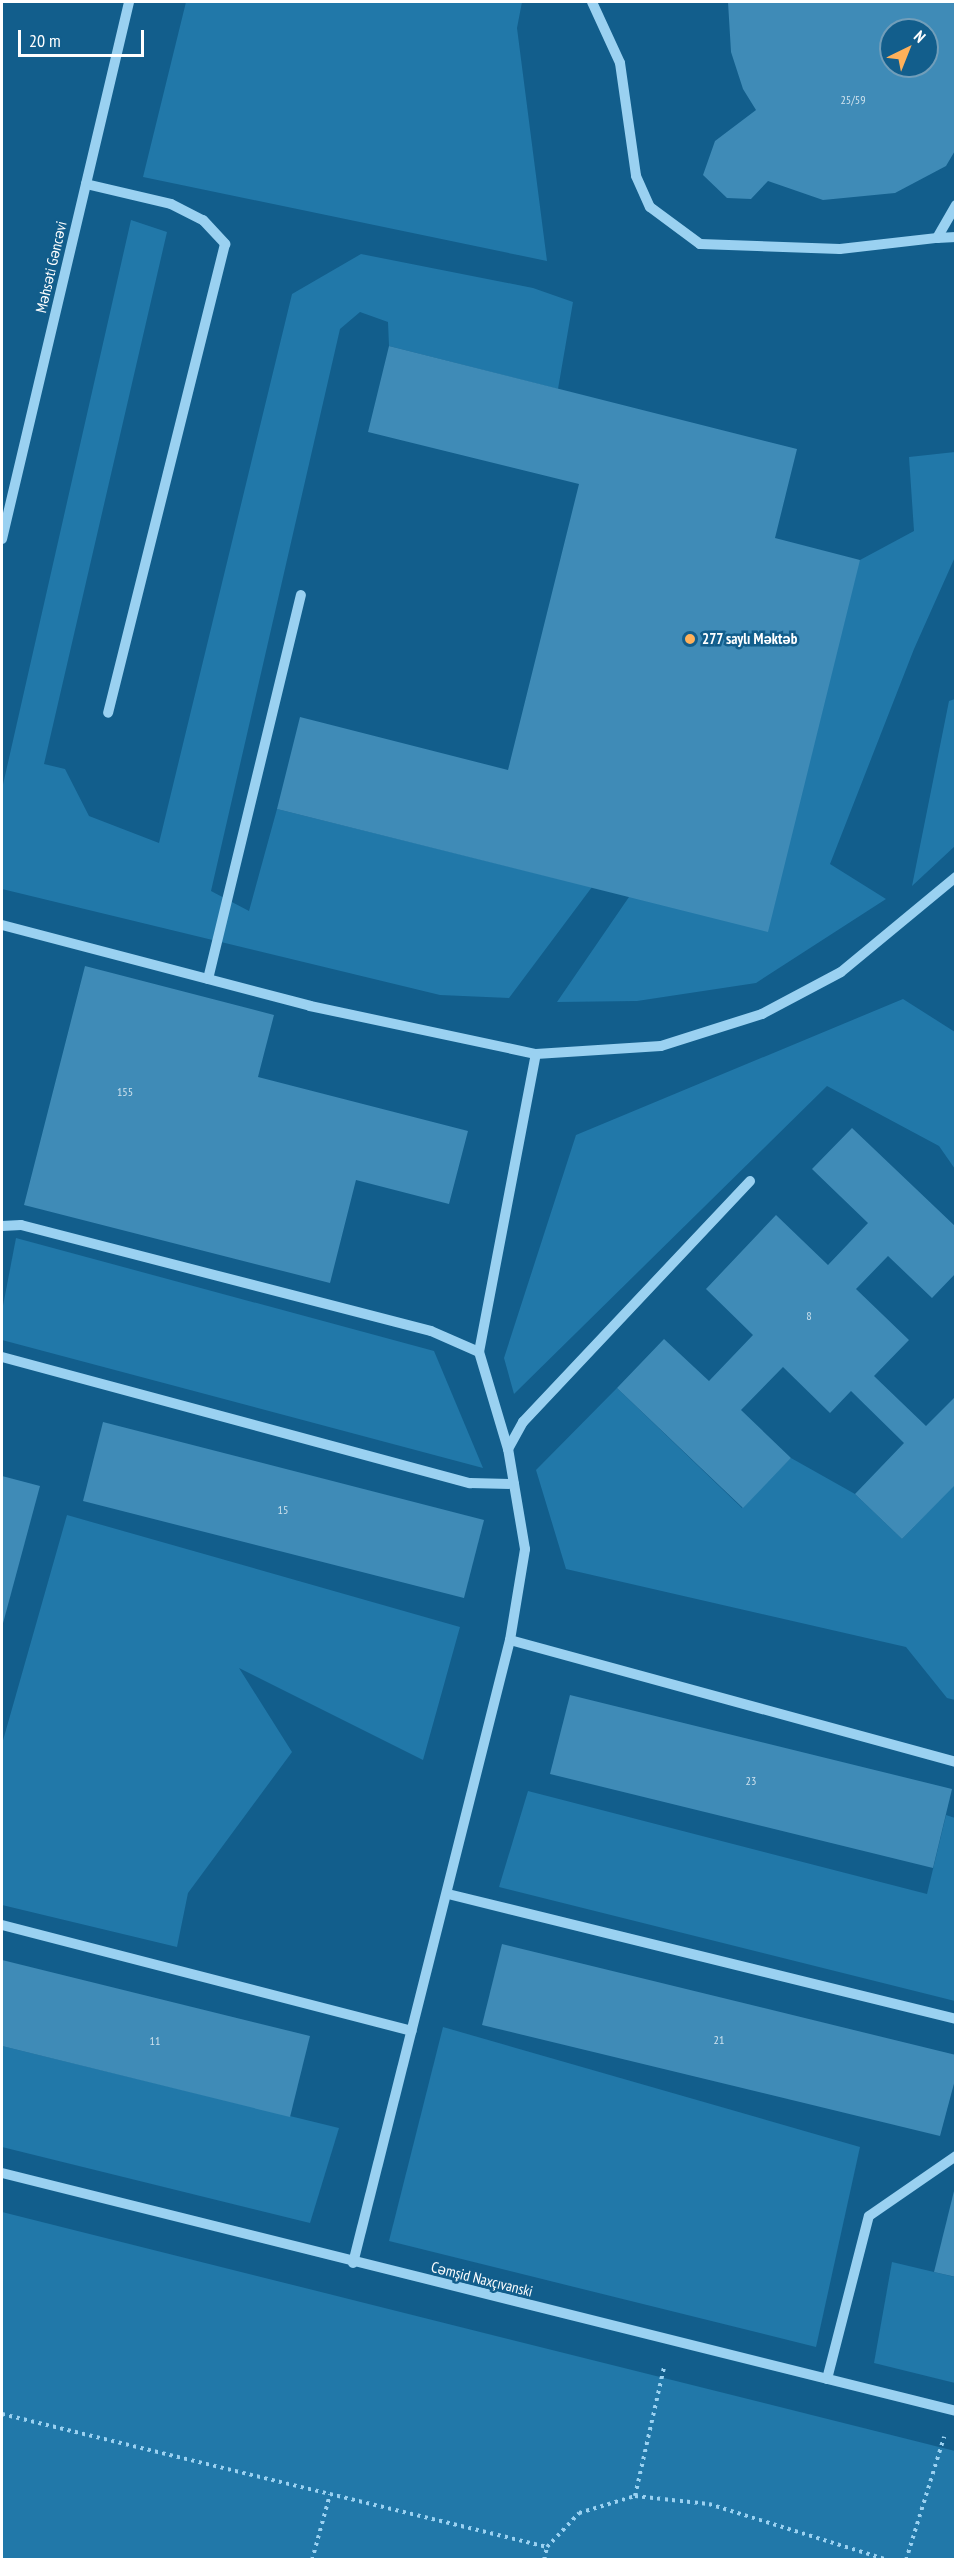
<!DOCTYPE html>
<meta charset="utf-8">
<style>
body{margin:0}
#map{position:relative;width:957px;height:2561px;overflow:hidden;background:#125e8c;font-family:"PT Sans Narrow",sans-serif}
div>[style]{position:absolute}
.green>*{inset:0;background:#2178a9}
.building>*{inset:0;background:#3f8bb7}
.path>*{height:4px;margin-top:-2px;transform-origin:0;background:repeating-linear-gradient(90deg,#9ad1f1 0 3px,transparent 0 7.5px)}
.minor>*{height:10px;margin:-5px;padding:0 5px;transform-origin:5px;border-radius:5px;background:#9ad1f1}
.dots>*{width:16px;height:16px;translate:-50% -50%;box-sizing:border-box;border:3px solid #125e8c;border-radius:50%}
span{translate:-50% -50%;white-space:nowrap;text-align:center;line-height:1.15;-webkit-text-stroke:5px #125e8c;paint-order:stroke}
.number-label{font-size:12px;color:#cfe2ed}
.number-label span{-webkit-text-stroke-width:0}
.street-label{font-size:15px;color:#fff}
.poi-label{font-size:15px;color:#fff;font-weight:700}
.left{translate:0 -50%;text-align:left}
.frame{position:absolute;inset:0;border:3px solid #fff;pointer-events:none}
.north{position:absolute;left:879px;top:18px;width:60px;height:60px;box-sizing:border-box;background:#125e8c;border:2px solid #719eba;border-radius:50%;rotate:43deg;font-size:16px;font-weight:700;line-height:24px;text-align:center;color:#fff}
.north::after{content:'';display:block;margin:auto;width:21px;height:27px;background:#ffb15a;clip-path:polygon(50% 0,100% 100%,50% 72%,0 100%)}
.scale{position:absolute;left:18px;top:30px;width:126px;height:27px;box-sizing:border-box;border:3px solid #fff;border-top:0;padding-left:8px;font-size:18px;line-height:21px;white-space:nowrap;color:#fff;-webkit-text-stroke:4px #125e8c;paint-order:stroke}
</style>
<div id="map">
<div class="green">
<div style="clip-path:polygon(186px 2px,522px 2px,517px 28px,547px 261px,143px 177px)"></div>
<div style="clip-path:polygon(131px 220px,167px 232px,44px 764px,65px 769px,89px 816px,159px 843px,292px 294px,361px 254px,533px 288px,573px 302px,558px 389px,389px 346px,388px 322px,360px 312px,340px 329px,211px 891px,249px 911px,277px 809px,592px 887px,509px 998px,440px 995px,2px 889px,2px 789px)"></div>
<div style="clip-path:polygon(955px 452px,955px 557px,914px 649px,830px 864px,886px 899px,756px 983px,637px 1001px,557px 1002px,860px 560px,914px 531px,909px 457px)"></div>
<div style="clip-path:polygon(955px 699px,955px 846px,912px 886px,949px 701px)"></div>
<div style="clip-path:polygon(903px 999px,955px 1032px,955px 1169px,939px 1146px,827px 1086px,514px 1394px,504px 1358px,576px 1135px)"></div>
<div style="clip-path:polygon(16px 1238px,434px 1351px,483px 1468px,2px 1340px,2px 1311px)"></div>
<div style="clip-path:polygon(617px 1388px,742px 1508px,791px 1458px,855px 1494px,902px 1539px,955px 1484px,955px 1700px,947px 1698px,906px 1647px,566px 1569px,536px 1470px)"></div>
<div style="clip-path:polygon(67px 1515px,460px 1627px,423px 1760px,239px 1668px,292px 1752px,188px 1893px,177px 1947px,2px 1905px,2px 1744px)"></div>
<div style="clip-path:polygon(528px 1791px,927px 1894px,946px 1815px,955px 1818px,955px 2001px,499px 1887px)"></div>
<div style="clip-path:polygon(443px 2027px,860px 2147px,816px 2347px,389px 2241px)"></div>
<div style="clip-path:polygon(2px 2046px,339px 2128px,310px 2223px,2px 2147px)"></div>
<div style="clip-path:polygon(2px 2212px,955px 2451px,955px 2559px,2px 2559px)"></div>
<div style="clip-path:polygon(892px 2262px,955px 2277px,955px 2383px,874px 2363px)"></div>
</div>
<div class="building">
<div style="clip-path:polygon(evenodd,728px 2px,956px 2px,956px 149px,946px 166px,895px 193px,823px 200px,768px 181px,751px 199px,727px 198px,703px 175px,715px 141px,756px 110px,743px 89px,731px 52px,728px 2px,891px 30px,927px 30px,927px 66px,891px 66px,891px 30px)"></div>
<div style="clip-path:polygon(389px 346px,797px 449px,775px 538px,860px 560px,768px 932px,277px 809px,300px 717px,508px 770px,579px 484px,368px 432px)"></div>
<div style="clip-path:polygon(85px 966px,274px 1015px,258px 1077px,468px 1131px,449px 1204px,356px 1180px,330px 1283px,24px 1205px)"></div>
<div style="clip-path:polygon(852px 1128px,956px 1227px,956px 1273px,932px 1298px,888px 1256px,856px 1289px,909px 1340px,874px 1376px,926px 1426px,956px 1396px,956px 1484px,902px 1539px,855px 1494px,904px 1443px,851px 1391px,830px 1413px,783px 1367px,741px 1410px,791px 1458px,743px 1508px,617px 1388px,664px 1339px,709px 1381px,753px 1335px,706px 1289px,776px 1215px,828px 1265px,868px 1223px,812px 1169px)"></div>
<div style="clip-path:polygon(103px 1422px,484px 1520px,464px 1598px,83px 1501px)"></div>
<div style="clip-path:polygon(2px 1476px,40px 1486px,2px 1627px)"></div>
<div style="clip-path:polygon(570px 1695px,952px 1789px,933px 1868px,550px 1774px)"></div>
<div style="clip-path:polygon(502px 1944px,956px 2055px,956px 2076px,940px 2136px,482px 2025px)"></div>
<div style="clip-path:polygon(2px 1960px,310px 2036px,290px 2117px,2px 2046px)"></div>
<div style="clip-path:polygon(955px 2187px,956px 2187px,956px 2277px,934px 2272px)"></div>
</div>
<div class="path">
<div style="left:2px;top:2414px;width:561px;rotate:13.71deg"></div>
<div style="left:547px;top:2547px;width:47px;rotate:-46.7deg"></div>
<div style="left:579px;top:2513px;width:59px;rotate:-16.9deg"></div>
<div style="left:635px;top:2496px;width:74px;rotate:6.2deg"></div>
<div style="left:709px;top:2504px;width:188px;rotate:17.4deg"></div>
<div style="left:635px;top:2496px;width:132px;rotate:-77.3deg"></div>
<div style="left:312px;top:2560px;width:68px;rotate:-74.7deg"></div>
<div style="left:544px;top:2560px;width:13px;rotate:-77deg"></div>
<div style="left:906px;top:2560px;width:129px;rotate:-72.8deg"></div>
</div>
<div class="minor">
<div style="left:592px;top:2px;width:67px;rotate:65.3deg"></div>
<div style="left:620px;top:63px;width:114px;rotate:81.9deg"></div>
<div style="left:636px;top:176px;width:34px;rotate:66deg"></div>
<div style="left:650px;top:207px;width:62px;rotate:36.5deg"></div>
<div style="left:700px;top:244px;width:140px;rotate:2deg"></div>
<div style="left:840px;top:249px;width:98px;rotate:-6.5deg"></div>
<div style="left:937px;top:238px;width:38px;rotate:-60deg"></div>
<div style="left:86px;top:184px;width:87px;rotate:13.2deg"></div>
<div style="left:171px;top:204px;width:36px;rotate:27deg"></div>
<div style="left:203px;top:220px;width:33px;rotate:47deg"></div>
<div style="left:225px;top:244px;width:483px;rotate:104deg"></div>
<div style="left:937px;top:238px;width:19px;rotate:-3deg"></div>
<div style="left:2px;top:539px;width:552px;rotate:-76.69deg"></div>
<div style="left:2px;top:925px;width:318px;rotate:14.7deg"></div>
<div style="left:310px;top:1006px;width:231px;rotate:12deg"></div>
<div style="left:536px;top:1054px;width:125px;rotate:-3.7deg"></div>
<div style="left:661px;top:1046px;width:106px;rotate:-17.6deg"></div>
<div style="left:762px;top:1014px;width:89px;rotate:-28deg"></div>
<div style="left:841px;top:972px;width:149px;rotate:-39.6deg"></div>
<div style="left:208px;top:979px;width:395px;rotate:-76.4deg"></div>
<div style="left:2px;top:1226px;width:19px;rotate:-3deg"></div>
<div style="left:21px;top:1225px;width:423px;rotate:14.5deg"></div>
<div style="left:431px;top:1331px;width:52px;rotate:23.6deg"></div>
<div style="left:2px;top:1357px;width:485px;rotate:15.1deg"></div>
<div style="left:470px;top:1483px;width:44px;rotate:1.3deg"></div>
<div style="left:508px;top:1449px;width:31px;rotate:-61deg"></div>
<div style="left:523px;top:1422px;width:331px;rotate:-46.7deg"></div>
<div style="left:510px;top:1640px;width:462px;rotate:15.3deg"></div>
<div style="left:448px;top:1894px;width:523px;rotate:13.82deg"></div>
<div style="left:2px;top:1925px;width:423px;rotate:14.5deg"></div>
<div style="left:2px;top:2173px;width:983px;rotate:14.01deg"></div>
<div style="left:353px;top:2263px;width:642px;rotate:-75.86deg"></div>
<div style="left:510px;top:1640px;width:92px;rotate:-80.6deg"></div>
<div style="left:525px;top:1549px;width:101px;rotate:-99.6deg"></div>
<div style="left:508px;top:1449px;width:101px;rotate:-106.6deg"></div>
<div style="left:479px;top:1352px;width:303px;rotate:-79.2deg"></div>
<div style="left:827px;top:2379px;width:168px;rotate:-75.6deg"></div>
<div style="left:869px;top:2216px;width:106px;rotate:-34.6deg"></div>
</div>
<div class="dots">
<div style="left:690px;top:639px;background:#ffb15a"></div>
</div>
<div class="number-label">
<span style="left:853px;top:100px">25/59</span>
<span style="left:125px;top:1092px">155</span>
<span style="left:809px;top:1316px">8</span>
<span style="left:283px;top:1510px">15</span>
<span style="left:751px;top:1781px">23</span>
<span style="left:719px;top:2040px">21</span>
<span style="left:155px;top:2041px">11</span>
</div>
<div class="street-label">
<span style="left:51px;top:267px;rotate:-77deg">Məhsəti Gəncəvi</span>
<span style="left:482px;top:2279px;rotate:14deg">Cəmşid Naxçıvanski</span>
</div>
<div class="poi-label">
<span class="left" style="left:702px;top:639px">277 saylı Məktəb</span>
</div>
<div class="frame"></div>
<div class="north">N</div>
<div class="scale">20 m</div>
</div>
